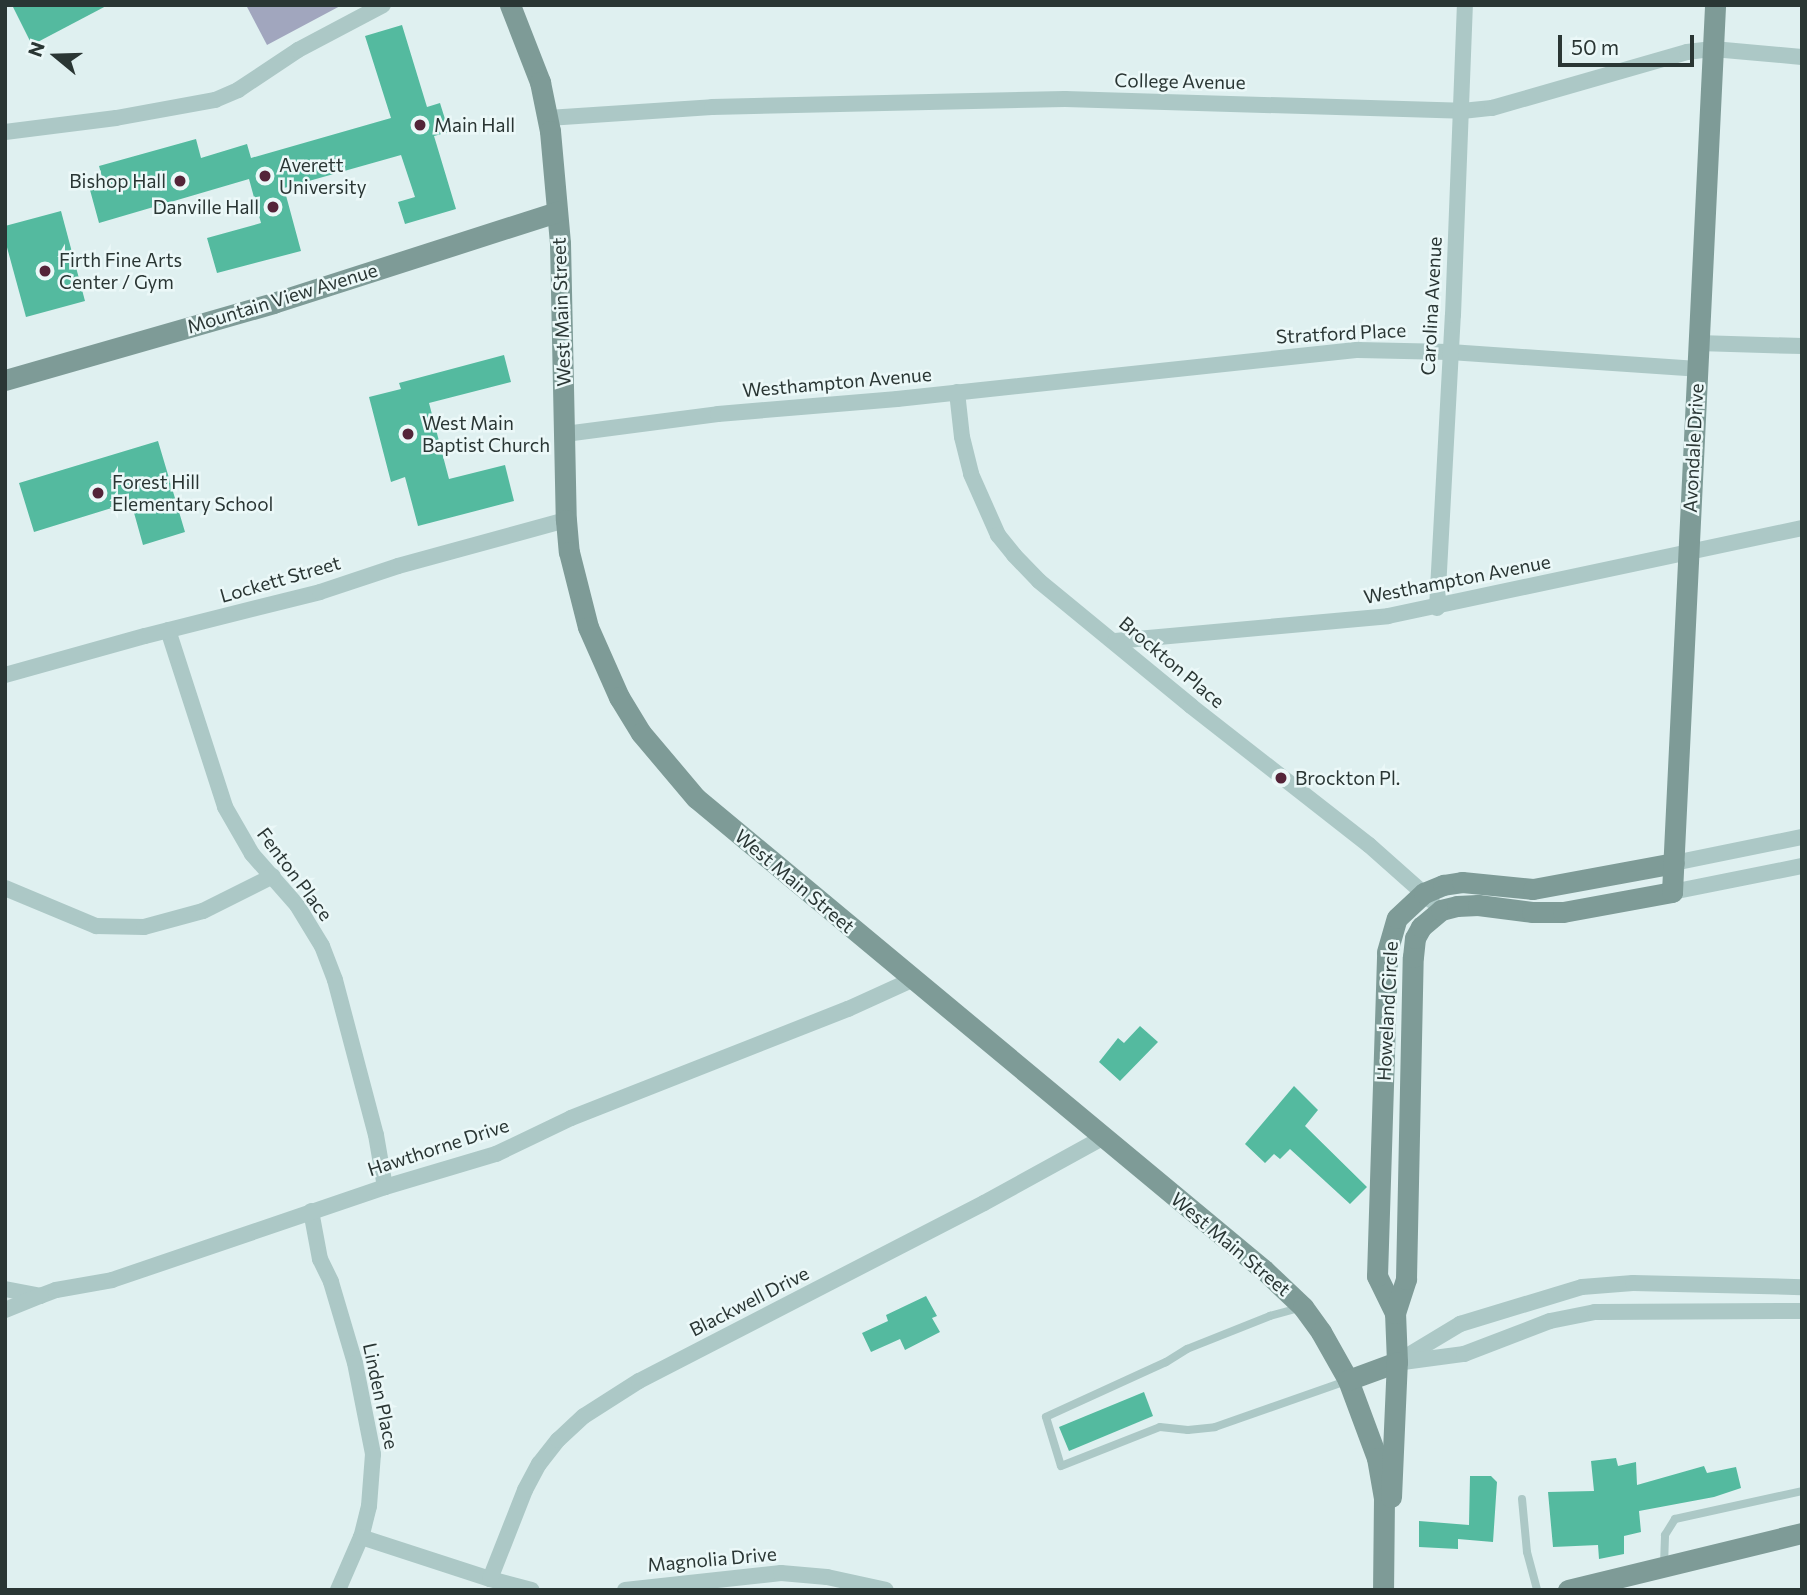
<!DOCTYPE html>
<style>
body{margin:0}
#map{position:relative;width:1807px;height:1595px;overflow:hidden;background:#dff0f0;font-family:Commissioner,sans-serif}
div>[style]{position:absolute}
.green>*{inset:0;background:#a1a6be}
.building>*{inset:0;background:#54ba9f}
.lane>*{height:8px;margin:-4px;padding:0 4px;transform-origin:4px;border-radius:4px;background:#acc8c6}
.street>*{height:16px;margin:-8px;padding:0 8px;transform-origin:8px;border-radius:8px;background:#acc8c6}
.secondary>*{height:21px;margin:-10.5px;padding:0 10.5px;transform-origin:10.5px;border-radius:10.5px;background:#7e9b97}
.dots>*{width:19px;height:19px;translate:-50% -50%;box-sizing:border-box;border:4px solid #ebf8f8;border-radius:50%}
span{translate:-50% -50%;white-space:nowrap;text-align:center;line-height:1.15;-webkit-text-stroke:5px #ebf8f8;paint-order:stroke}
.street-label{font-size:19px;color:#2a3634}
.poi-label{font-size:19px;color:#2a3634}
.left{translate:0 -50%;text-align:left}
.right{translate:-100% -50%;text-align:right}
.frame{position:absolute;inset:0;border:7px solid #2a3634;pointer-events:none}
.north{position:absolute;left:21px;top:21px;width:70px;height:70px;-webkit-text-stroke:5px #ebf8f8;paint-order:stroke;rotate:289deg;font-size:19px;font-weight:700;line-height:28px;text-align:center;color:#2a3634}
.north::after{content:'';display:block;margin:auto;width:24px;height:32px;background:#2a3634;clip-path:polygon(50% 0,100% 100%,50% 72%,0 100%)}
.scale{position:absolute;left:1558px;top:35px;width:136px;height:32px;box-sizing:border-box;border:4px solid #2a3634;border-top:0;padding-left:9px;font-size:21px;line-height:24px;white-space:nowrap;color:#2a3634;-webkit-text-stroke:5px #ebf8f8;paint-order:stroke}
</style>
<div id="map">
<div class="green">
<div style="clip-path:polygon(246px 5px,342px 5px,267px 45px)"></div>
</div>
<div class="building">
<div style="clip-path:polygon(12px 5px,108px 5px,32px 45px)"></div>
<div style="clip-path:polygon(402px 25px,427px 107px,440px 103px,449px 132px,434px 136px,456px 209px,405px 224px,398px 202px,415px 197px,401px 155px,284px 188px,301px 251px,217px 273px,207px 238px,261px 223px,249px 179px,99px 223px,90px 190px,104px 184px,99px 166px,196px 139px,201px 158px,247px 144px,251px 158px,391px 118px,365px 36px)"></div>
<div style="clip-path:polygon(61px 211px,85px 301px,26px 317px,5px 240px,5px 226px)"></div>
<div style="clip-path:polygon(504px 355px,511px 382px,429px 403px,449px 479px,505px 465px,514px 501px,418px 526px,405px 477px,391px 482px,369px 397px,401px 389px,399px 383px)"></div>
<div style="clip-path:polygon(158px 441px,185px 532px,143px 545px,131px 502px,34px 532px,19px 483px)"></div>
<div style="clip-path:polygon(1140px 1026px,1158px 1042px,1120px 1081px,1099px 1062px,1118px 1038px,1124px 1043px)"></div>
<div style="clip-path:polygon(1294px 1086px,1318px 1110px,1305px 1126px,1367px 1187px,1350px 1204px,1290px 1149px,1280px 1159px,1274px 1154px,1265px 1163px,1245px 1144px)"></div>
<div style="clip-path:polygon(926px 1296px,937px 1316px,932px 1318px,940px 1332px,905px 1350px,900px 1339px,871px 1352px,862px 1333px,888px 1321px,886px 1315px)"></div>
<div style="clip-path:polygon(1144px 1392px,1153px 1416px,1069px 1451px,1059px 1427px)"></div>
<div style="clip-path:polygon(1616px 1458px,1618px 1466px,1636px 1462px,1637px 1485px,1704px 1466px,1707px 1473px,1736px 1467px,1741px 1488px,1714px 1497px,1639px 1511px,1641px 1532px,1624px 1536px,1624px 1554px,1599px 1559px,1598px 1545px,1553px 1547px,1548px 1492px,1594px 1491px,1591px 1461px)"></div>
<div style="clip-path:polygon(1470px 1476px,1491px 1476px,1497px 1482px,1493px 1542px,1458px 1539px,1458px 1549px,1419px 1547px,1419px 1521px,1469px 1525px)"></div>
</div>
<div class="lane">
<div style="left:1299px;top:1308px;width:30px;rotate:165deg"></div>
<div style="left:1270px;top:1316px;width:89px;rotate:158.3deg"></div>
<div style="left:1187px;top:1349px;width:25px;rotate:148deg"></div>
<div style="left:1166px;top:1362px;width:132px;rotate:155.4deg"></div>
<div style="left:1046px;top:1417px;width:51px;rotate:73deg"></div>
<div style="left:1061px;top:1466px;width:106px;rotate:-21.5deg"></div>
<div style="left:1160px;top:1427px;width:28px;rotate:6deg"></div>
<div style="left:1188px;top:1430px;width:27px;rotate:-6deg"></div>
<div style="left:1215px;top:1427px;width:139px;rotate:-19.3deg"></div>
<div style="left:1522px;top:1499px;width:53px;rotate:84.6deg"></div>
<div style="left:1527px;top:1552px;width:39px;rotate:75deg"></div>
<div style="left:1664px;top:1565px;width:30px;rotate:-88deg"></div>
<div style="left:1665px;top:1535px;width:19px;rotate:-58deg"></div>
<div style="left:1675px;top:1519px;width:130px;rotate:-12.4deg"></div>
</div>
<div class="street">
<div style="left:548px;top:118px;width:164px;rotate:-3.8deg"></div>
<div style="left:712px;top:107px;width:353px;rotate:-1.3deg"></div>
<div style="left:1065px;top:99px;width:397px;rotate:1.7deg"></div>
<div style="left:1462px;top:111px;width:30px;rotate:-6deg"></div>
<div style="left:1492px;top:108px;width:203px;rotate:-16deg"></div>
<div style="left:1687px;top:52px;width:26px;rotate:-7deg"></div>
<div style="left:1713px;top:49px;width:89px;rotate:5.1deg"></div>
<div style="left:5px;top:132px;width:112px;rotate:-7.2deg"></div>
<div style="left:116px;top:118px;width:101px;rotate:-10.3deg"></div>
<div style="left:215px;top:100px;width:25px;rotate:-23deg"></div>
<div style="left:238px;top:90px;width:72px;rotate:-33.7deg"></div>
<div style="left:298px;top:50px;width:96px;rotate:-27.9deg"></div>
<div style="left:1698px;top:343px;width:104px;rotate:1.7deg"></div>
<div style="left:957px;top:392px;width:45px;rotate:83.7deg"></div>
<div style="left:962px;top:437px;width:38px;rotate:76deg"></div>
<div style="left:971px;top:474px;width:67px;rotate:66.1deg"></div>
<div style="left:998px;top:535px;width:26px;rotate:51deg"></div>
<div style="left:1014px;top:555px;width:36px;rotate:46deg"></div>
<div style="left:1039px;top:581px;width:197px;rotate:39.4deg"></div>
<div style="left:1191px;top:706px;width:226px;rotate:38deg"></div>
<div style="left:1369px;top:845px;width:84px;rotate:41.6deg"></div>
<div style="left:565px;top:434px;width:154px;rotate:-7.4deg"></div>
<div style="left:718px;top:414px;width:180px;rotate:-4.8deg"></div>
<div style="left:897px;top:399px;width:464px;rotate:-6.1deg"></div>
<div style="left:1358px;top:350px;width:92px;rotate:1.2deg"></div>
<div style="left:1450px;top:352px;width:248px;rotate:3.9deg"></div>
<div style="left:1437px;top:608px;width:293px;rotate:-86.9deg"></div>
<div style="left:1453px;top:315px;width:310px;rotate:-87.8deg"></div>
<div style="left:168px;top:630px;width:186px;rotate:72.1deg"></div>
<div style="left:225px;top:807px;width:54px;rotate:60.1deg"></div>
<div style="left:252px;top:854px;width:68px;rotate:48.6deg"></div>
<div style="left:297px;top:905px;width:48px;rotate:58.6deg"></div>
<div style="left:322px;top:946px;width:36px;rotate:69deg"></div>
<div style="left:335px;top:980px;width:160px;rotate:75.2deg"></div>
<div style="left:376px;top:1135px;width:53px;rotate:80.2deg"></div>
<div style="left:1115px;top:641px;width:274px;rotate:-5.2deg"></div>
<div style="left:1388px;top:616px;width:423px;rotate:-12deg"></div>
<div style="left:5px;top:675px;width:145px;rotate:-15.6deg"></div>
<div style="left:145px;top:636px;width:180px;rotate:-14.1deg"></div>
<div style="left:320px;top:592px;width:82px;rotate:-18.4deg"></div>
<div style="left:398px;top:566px;width:174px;rotate:-15.3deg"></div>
<div style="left:1674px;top:863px;width:131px;rotate:-11.5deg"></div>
<div style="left:5px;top:888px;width:99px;rotate:22.7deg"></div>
<div style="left:96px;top:926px;width:48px;rotate:1.2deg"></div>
<div style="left:144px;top:927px;width:61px;rotate:-15.2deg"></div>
<div style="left:203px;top:911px;width:78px;rotate:-26.6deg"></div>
<div style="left:1672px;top:892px;width:133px;rotate:-11.3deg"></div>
<div style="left:311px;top:1211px;width:49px;rotate:79.4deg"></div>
<div style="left:320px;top:1259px;width:25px;rotate:64deg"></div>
<div style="left:331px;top:1282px;width:84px;rotate:73.5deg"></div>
<div style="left:355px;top:1363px;width:93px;rotate:78.8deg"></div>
<div style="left:373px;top:1454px;width:52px;rotate:94.4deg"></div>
<div style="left:369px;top:1506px;width:32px;rotate:104deg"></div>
<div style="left:361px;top:1537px;width:58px;rotate:113.5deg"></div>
<div style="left:5px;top:1289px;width:36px;rotate:11deg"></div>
<div style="left:40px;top:1296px;width:17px;rotate:-21deg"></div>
<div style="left:56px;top:1290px;width:57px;rotate:-10.1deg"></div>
<div style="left:112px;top:1280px;width:288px;rotate:-18.8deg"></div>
<div style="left:385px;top:1187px;width:116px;rotate:-16.6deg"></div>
<div style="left:496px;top:1154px;width:83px;rotate:-25.6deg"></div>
<div style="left:571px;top:1118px;width:298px;rotate:-21.5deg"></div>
<div style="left:848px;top:1009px;width:70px;rotate:-24.4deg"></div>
<div style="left:5px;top:1310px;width:38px;rotate:-22deg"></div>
<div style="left:1397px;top:1362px;width:74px;rotate:-31.1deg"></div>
<div style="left:1460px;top:1324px;width:127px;rotate:-16.9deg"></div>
<div style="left:1582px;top:1287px;width:51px;rotate:-4.5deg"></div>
<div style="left:1633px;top:1283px;width:169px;rotate:1.4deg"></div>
<div style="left:1403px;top:1362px;width:62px;rotate:-7.5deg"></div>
<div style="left:1464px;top:1354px;width:92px;rotate:-21deg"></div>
<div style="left:1550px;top:1321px;width:46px;rotate:-11.3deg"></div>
<div style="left:1595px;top:1312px;width:207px;rotate:-0.3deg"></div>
<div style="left:361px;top:1537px;width:136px;rotate:18deg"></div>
<div style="left:490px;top:1579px;width:43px;rotate:14.7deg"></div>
<div style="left:490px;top:1579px;width:96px;rotate:-68.5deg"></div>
<div style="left:525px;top:1490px;width:30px;rotate:-62deg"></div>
<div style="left:539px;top:1464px;width:31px;rotate:-52deg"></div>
<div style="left:558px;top:1440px;width:35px;rotate:-43deg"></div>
<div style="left:584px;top:1416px;width:65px;rotate:-32.5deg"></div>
<div style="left:639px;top:1381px;width:388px;rotate:-27.3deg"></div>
<div style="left:984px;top:1203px;width:137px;rotate:-28.8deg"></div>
<div style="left:625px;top:1590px;width:157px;rotate:-6.2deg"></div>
<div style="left:781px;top:1573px;width:46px;rotate:5deg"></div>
<div style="left:827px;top:1577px;width:60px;rotate:12.4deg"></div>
</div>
<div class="secondary">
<div style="left:510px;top:5px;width:83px;rotate:68.7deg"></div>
<div style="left:540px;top:82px;width:50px;rotate:78.5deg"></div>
<div style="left:550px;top:131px;width:112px;rotate:84.9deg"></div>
<div style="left:560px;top:243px;width:277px;rotate:88.8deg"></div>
<div style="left:566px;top:520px;width:32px;rotate:85deg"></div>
<div style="left:569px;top:552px;width:77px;rotate:75.8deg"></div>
<div style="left:588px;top:627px;width:77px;rotate:66.1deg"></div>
<div style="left:619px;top:697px;width:42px;rotate:58.6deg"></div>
<div style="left:641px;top:733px;width:85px;rotate:49.8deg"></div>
<div style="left:696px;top:798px;width:739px;rotate:39.73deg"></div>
<div style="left:1264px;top:1270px;width:54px;rotate:43.5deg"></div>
<div style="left:1303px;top:1307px;width:31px;rotate:54deg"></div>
<div style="left:1321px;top:1332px;width:55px;rotate:60.6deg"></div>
<div style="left:1348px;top:1380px;width:83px;rotate:69.6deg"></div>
<div style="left:1377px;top:1458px;width:41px;rotate:80.1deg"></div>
<div style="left:1384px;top:1498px;width:92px;rotate:90.6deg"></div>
<div style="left:5px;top:380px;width:279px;rotate:-16deg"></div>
<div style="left:273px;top:303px;width:298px;rotate:-17.8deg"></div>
<div style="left:1395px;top:1313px;width:41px;rotate:-115.9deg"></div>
<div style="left:1377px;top:1276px;width:324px;rotate:-88.2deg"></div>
<div style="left:1387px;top:952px;width:35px;rotate:-74deg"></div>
<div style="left:1397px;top:918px;width:37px;rotate:-43deg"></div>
<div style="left:1424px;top:893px;width:21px;rotate:-23deg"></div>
<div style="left:1443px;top:885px;width:19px;rotate:-9deg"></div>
<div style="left:1462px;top:882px;width:71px;rotate:5.6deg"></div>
<div style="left:1533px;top:889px;width:143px;rotate:-10.4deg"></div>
<div style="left:1348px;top:1380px;width:52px;rotate:-20.2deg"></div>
<div style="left:1397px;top:1362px;width:49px;rotate:-92.3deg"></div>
<div style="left:1395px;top:1313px;width:36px;rotate:-72deg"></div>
<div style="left:1406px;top:1279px;width:322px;rotate:-88.8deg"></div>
<div style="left:1413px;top:957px;width:19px;rotate:-84deg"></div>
<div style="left:1415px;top:938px;width:13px;rotate:-61deg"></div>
<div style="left:1421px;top:927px;width:26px;rotate:-40deg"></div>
<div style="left:1441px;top:910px;width:16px;rotate:-14deg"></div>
<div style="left:1457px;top:906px;width:21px;rotate:-3deg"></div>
<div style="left:1478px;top:905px;width:54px;rotate:7.4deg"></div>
<div style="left:1532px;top:912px;width:31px"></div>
<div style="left:1563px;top:912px;width:111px;rotate:-10.4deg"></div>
<div style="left:1672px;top:892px;width:888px;rotate:-87.22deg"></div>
<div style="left:1391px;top:1497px;width:135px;rotate:-87.5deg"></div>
<div style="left:1568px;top:1590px;width:241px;rotate:-13.7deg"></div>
</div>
<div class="dots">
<div style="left:420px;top:125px;background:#542439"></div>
<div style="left:265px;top:176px;background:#542439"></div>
<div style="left:180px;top:181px;background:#542439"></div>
<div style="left:273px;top:207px;background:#542439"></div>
<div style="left:45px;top:271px;background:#542439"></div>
<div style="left:408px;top:434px;background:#542439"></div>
<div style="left:98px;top:493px;background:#542439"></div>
<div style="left:1281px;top:778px;background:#542439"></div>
</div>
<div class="street-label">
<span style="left:1180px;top:81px;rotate:1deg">College Avenue</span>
<span style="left:282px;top:298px;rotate:-17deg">Mountain View Avenue</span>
<span style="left:1431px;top:306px;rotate:-87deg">Carolina Avenue</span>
<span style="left:561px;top:312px;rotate:-92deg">West Main Street</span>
<span style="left:1341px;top:333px;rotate:-3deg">Stratford Place</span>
<span style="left:837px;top:382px;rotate:-5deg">Westhampton Avenue</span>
<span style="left:1693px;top:448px;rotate:-87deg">Avondale Drive</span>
<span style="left:280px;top:579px;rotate:-16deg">Lockett Street</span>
<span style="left:1457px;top:579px;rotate:-11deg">Westhampton Avenue</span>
<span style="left:1172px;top:662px;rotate:40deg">Brockton Place</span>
<span style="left:295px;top:874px;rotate:53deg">Fenton Place</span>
<span style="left:795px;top:881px;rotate:40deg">West Main Street</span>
<span style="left:1387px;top:1011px;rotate:-87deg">Howeland Circle</span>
<span style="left:438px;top:1147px;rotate:-18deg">Hawthorne Drive</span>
<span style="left:1231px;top:1244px;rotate:40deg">West Main Street</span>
<span style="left:749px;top:1301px;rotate:-27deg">Blackwell Drive</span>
<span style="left:381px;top:1396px;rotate:78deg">Linden Place</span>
<span style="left:712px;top:1559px;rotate:-5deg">Magnolia Drive</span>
</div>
<div class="poi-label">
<span class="left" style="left:434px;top:125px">Main Hall</span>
<span class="left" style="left:279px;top:176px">Averett<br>University</span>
<span class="right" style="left:166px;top:181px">Bishop Hall</span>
<span class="right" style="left:259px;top:207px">Danville Hall</span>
<span class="left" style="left:59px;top:271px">Firth Fine Arts<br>Center / Gym</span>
<span class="left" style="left:422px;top:434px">West Main<br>Baptist Church</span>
<span class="left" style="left:112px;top:493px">Forest Hill<br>Elementary School</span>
<span class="left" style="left:1295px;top:778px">Brockton Pl.</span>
</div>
<div class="frame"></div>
<div class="north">N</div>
<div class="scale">50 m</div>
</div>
